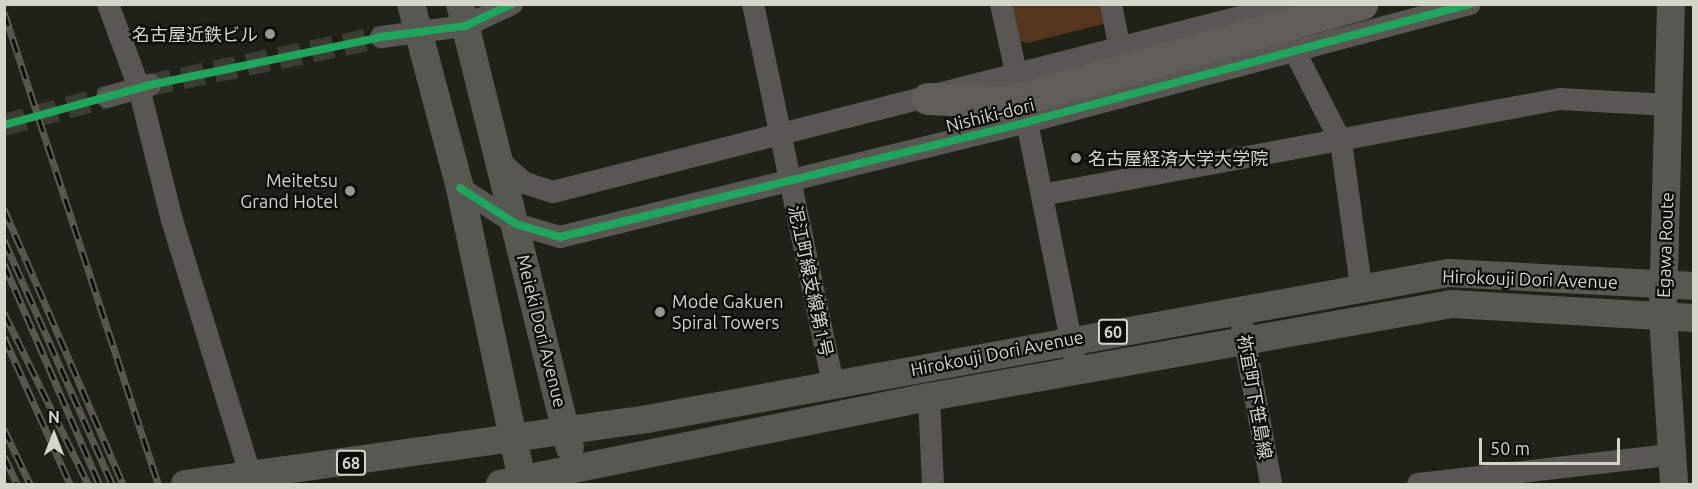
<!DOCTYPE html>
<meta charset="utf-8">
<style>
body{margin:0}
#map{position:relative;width:1698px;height:489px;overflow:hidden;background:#202117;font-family:Ubuntu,"Noto Sans JP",sans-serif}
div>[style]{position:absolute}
.green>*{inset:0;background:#55361d}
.minor-tunnel>*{height:22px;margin-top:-11px;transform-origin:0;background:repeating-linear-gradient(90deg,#3b3c32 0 22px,transparent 0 33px)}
.minor>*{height:22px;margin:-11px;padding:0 11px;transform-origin:11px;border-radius:11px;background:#595753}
.major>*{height:28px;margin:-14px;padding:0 14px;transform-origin:14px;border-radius:14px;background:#585852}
.highway>*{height:32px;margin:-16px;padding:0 16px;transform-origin:16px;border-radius:16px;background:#5f5d57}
.rail>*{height:7px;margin-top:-3.5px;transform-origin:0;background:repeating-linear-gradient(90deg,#0c0e06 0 14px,#5b5a54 0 28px);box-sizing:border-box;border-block:2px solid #5b5a54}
.cycleway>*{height:8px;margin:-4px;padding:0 4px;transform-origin:4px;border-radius:4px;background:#20a55d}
.dots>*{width:16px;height:16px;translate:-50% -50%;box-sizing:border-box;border:3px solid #0c0e06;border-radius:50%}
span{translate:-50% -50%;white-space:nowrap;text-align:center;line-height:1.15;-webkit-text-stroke:4.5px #0c0e06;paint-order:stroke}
.shield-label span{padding:2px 4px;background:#0c0e06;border:2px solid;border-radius:4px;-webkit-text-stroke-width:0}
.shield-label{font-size:16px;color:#d4d6ca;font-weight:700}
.poi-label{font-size:18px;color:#d4d6ca}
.right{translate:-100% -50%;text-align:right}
.left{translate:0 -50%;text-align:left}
.street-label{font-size:18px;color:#d4d6ca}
.frame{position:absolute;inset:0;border:6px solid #d4d6ca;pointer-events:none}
.north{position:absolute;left:24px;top:405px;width:60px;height:60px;-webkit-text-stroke:4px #0c0e06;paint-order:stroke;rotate:0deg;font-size:16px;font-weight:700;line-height:24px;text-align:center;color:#d4d6ca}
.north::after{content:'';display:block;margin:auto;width:21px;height:27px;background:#d4d6ca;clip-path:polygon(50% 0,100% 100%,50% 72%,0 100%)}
.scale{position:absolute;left:1479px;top:438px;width:141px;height:27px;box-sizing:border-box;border:3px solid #d4d6ca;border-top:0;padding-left:8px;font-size:18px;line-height:21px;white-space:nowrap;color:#d4d6ca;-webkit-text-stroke:4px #0c0e06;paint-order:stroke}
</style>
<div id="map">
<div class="green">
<div style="clip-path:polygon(1012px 5px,1104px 5px,1107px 18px,1103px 24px,1028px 43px,1020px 41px)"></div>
</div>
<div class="minor-tunnel">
<div style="left:150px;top:85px;width:236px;rotate:-11.7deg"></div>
<div style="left:4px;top:125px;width:107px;rotate:-15.2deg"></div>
</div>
<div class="minor">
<div style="left:108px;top:4px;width:90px;rotate:69.7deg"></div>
<div style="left:139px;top:88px;width:136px;rotate:76deg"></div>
<div style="left:172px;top:220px;width:268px;rotate:72.9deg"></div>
<div style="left:753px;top:4px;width:388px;rotate:78.1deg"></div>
<div style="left:1001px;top:4px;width:75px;rotate:77.6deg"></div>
<div style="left:1111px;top:4px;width:47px;rotate:78.9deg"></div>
<div style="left:381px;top:37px;width:85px;rotate:-7.5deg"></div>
<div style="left:465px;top:26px;width:52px;rotate:-25.1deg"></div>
<div style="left:1288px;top:38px;width:117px;rotate:63deg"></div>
<div style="left:1341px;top:142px;width:146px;rotate:82.1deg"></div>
<div style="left:107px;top:97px;width:45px;rotate:-15.6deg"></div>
<div style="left:1027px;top:122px;width:239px;rotate:78.6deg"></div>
<div style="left:500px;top:162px;width:33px;rotate:40deg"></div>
<div style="left:525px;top:183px;width:29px;rotate:18deg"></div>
<div style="left:553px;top:192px;width:762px;rotate:-14.29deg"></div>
<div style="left:460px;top:188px;width:67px;rotate:32.7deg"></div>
<div style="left:516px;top:224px;width:46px;rotate:16.5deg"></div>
<div style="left:560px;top:237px;width:481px;rotate:-13.8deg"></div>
<div style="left:1027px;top:122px;width:458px;rotate:-14.9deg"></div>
<div style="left:1042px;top:195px;width:527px;rotate:-10.5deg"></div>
<div style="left:1560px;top:99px;width:109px;rotate:3.2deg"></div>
<div style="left:1239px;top:309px;width:178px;rotate:79.6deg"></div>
<div style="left:929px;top:397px;width:87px;rotate:87.4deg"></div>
<div style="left:1418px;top:484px;width:253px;rotate:-6.6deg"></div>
</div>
<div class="major">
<div style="left:411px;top:4px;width:190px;rotate:75.1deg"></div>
<div style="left:460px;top:188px;width:303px;rotate:78deg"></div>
<div style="left:460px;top:4px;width:457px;rotate:76.1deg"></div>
<div style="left:1671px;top:4px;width:313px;rotate:91.5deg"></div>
<div style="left:1663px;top:317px;width:167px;rotate:86.2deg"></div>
<div style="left:185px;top:484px;width:467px;rotate:-8deg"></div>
<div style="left:647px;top:419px;width:814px;rotate:-10.33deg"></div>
<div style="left:1448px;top:273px;width:246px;rotate:3deg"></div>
<div style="left:500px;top:484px;width:438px;rotate:-11.5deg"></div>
<div style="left:929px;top:397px;width:531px;rotate:-10.08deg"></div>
<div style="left:1452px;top:304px;width:242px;rotate:3.3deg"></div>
</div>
<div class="highway">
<div style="left:928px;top:99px;width:80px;rotate:2.9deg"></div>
<div style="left:1008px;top:103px;width:368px;rotate:-15.6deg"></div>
</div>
<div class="rail">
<div style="left:4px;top:12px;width:496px;rotate:71.9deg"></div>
<div style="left:4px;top:209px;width:300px;rotate:66.6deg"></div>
<div style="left:4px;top:240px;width:267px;rotate:66.1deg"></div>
<div style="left:4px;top:264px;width:240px;rotate:66.6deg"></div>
<div style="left:4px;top:313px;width:191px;rotate:63.8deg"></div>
<div style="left:4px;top:337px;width:161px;rotate:65.8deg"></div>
<div style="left:4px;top:429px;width:61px;rotate:64.7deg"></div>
<div style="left:4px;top:456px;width:31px;rotate:65deg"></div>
</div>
<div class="cycleway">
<div style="left:4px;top:125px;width:151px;rotate:-15.3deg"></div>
<div style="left:150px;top:85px;width:236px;rotate:-11.7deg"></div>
<div style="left:381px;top:37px;width:85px;rotate:-7.5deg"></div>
<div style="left:465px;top:26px;width:52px;rotate:-25.1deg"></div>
<div style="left:460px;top:188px;width:67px;rotate:32.7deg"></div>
<div style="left:516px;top:224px;width:46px;rotate:16.5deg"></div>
<div style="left:560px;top:237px;width:481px;rotate:-13.8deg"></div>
<div style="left:1027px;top:122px;width:458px;rotate:-14.9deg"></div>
</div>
<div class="dots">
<div style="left:270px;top:34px;background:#95978b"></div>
<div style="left:1076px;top:158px;background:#95978b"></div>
<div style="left:350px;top:191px;background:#95978b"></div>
<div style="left:660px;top:312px;background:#95978b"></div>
</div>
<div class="shield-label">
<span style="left:1113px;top:332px">60</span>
<span style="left:351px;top:463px">68</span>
</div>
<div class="poi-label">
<span class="right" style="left:258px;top:34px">名古屋近鉄ビル</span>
<span class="left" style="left:1088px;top:158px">名古屋経済大学大学院</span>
<span class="right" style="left:338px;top:191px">Meitetsu<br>Grand Hotel</span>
<span class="left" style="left:672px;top:312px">Mode Gakuen<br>Spiral Towers</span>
</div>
<div class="street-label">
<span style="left:990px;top:115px;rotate:-14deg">Nishiki-dori</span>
<span style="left:1665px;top:245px;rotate:-88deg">Egawa Route</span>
<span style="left:1530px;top:279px;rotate:2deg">Hirokouji Dori Avenue</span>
<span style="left:811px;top:281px;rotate:78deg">泥江町線支線第1号</span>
<span style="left:542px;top:331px;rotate:76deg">Meieki Dori Avenue</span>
<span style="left:997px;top:353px;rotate:-11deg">Hirokouji Dori Avenue</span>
<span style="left:1255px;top:397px;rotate:80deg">祢宜町下笹島線</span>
</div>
<div class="frame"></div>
<div class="north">N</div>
<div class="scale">50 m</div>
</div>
